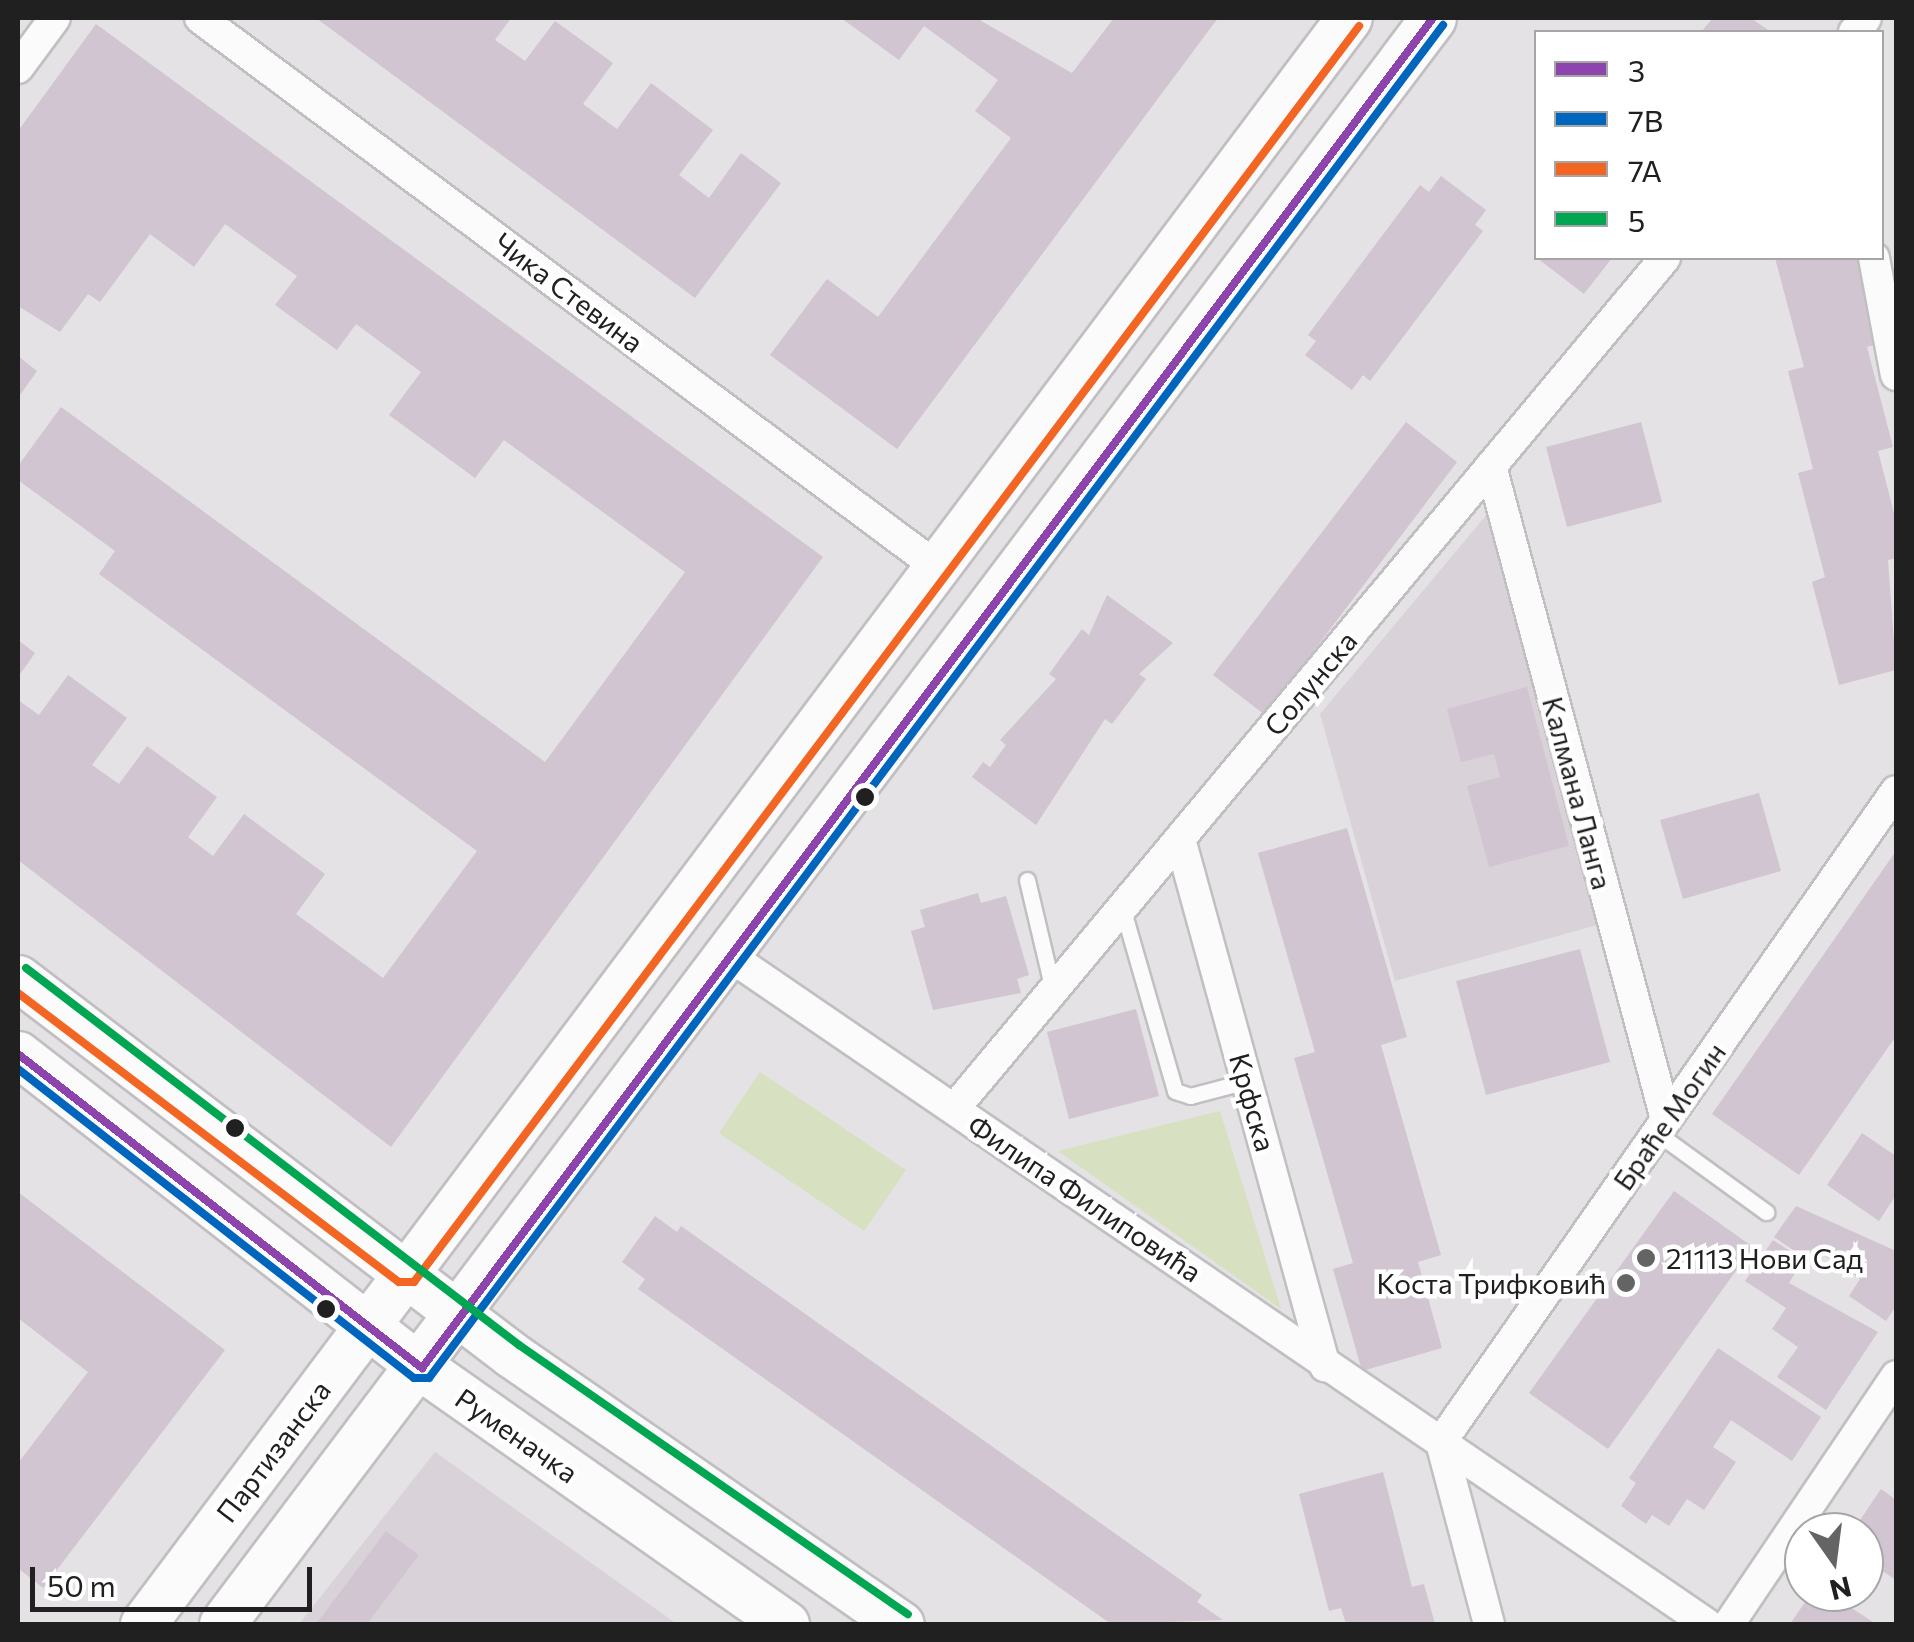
<!DOCTYPE html>
<meta charset="utf-8">
<style>
body{margin:0}
#map{position:relative;width:1914px;height:1642px;overflow:hidden;background:#e4e2e4;font-family:Commissioner,sans-serif}
div>[style]{position:absolute}
.built>*{inset:0;background:#d9d3d9}
.green>*{inset:0;background:#d7e0c1}
.building>*{inset:0;background:#d0c5d1}
.roads{filter:drop-shadow(2px 0 #c1bfc1) drop-shadow(-2px 0 #c1bfc1) drop-shadow(0 2px #c1bfc1) drop-shadow(0 -2px #c1bfc1)}
.service>*{height:15px;margin:-7.5px;padding:0 7.5px;transform-origin:7.5px;border-radius:7.5px;background:#fbfbfb}
.minor>*{height:30px;margin:-15px;padding:0 15px;transform-origin:15px;border-radius:15px;background:#fbfbfb}
.secondary>*{height:45px;margin:-22.5px;padding:0 22.5px;transform-origin:22.5px;border-radius:22.5px;background:#fbfbfb}
.bus-1>*{height:8px;margin:-4px;padding:0 4px;transform-origin:4px;border-radius:4px;background:#8e44ad}
.bus-2>*{height:8px;margin:-4px;padding:0 4px;transform-origin:4px;border-radius:4px;background:#0065bd}
.bus-3>*{height:8px;margin:-4px;padding:0 4px;transform-origin:4px;border-radius:4px;background:#f26522}
.bus-4>*{height:8px;margin:-4px;padding:0 4px;transform-origin:4px;border-radius:4px;background:#00a651}
.dots>*{width:28px;height:28px;translate:-50% -50%;box-sizing:border-box;border:5px solid #fff;border-radius:50%}
span{translate:-50% -50%;white-space:nowrap;text-align:center;line-height:1.15;-webkit-text-stroke:9px #fff;paint-order:stroke}
.street-label{font-size:28px;color:#212021}
.poi-label{font-size:28px;color:#212021}
.left{translate:0 -50%;text-align:left}
.right{translate:-100% -50%;text-align:right}
.frame{position:absolute;inset:0;border:20px solid #212021;pointer-events:none}
.legend{position:absolute;left:1534px;top:30px;width:350px;height:230px;box-sizing:border-box;background:#fff;border:2px solid #a6a6a6;margin:0;padding:12px 18px;list-style:none;font-size:30px;color:#212021}
.legend li{display:flex;align-items:center;gap:20px;height:50px}
.legend b{width:50px;border:2px solid #a6a6a6}
.north{position:absolute;left:1784px;top:1512px;width:100px;height:100px;box-sizing:border-box;background:#fff;border:2px solid #a6a6a6;border-radius:50%;rotate:166deg;font-size:28px;font-weight:700;line-height:40px;text-align:center;color:#212021}
.north::after{content:'';display:block;margin:auto;width:35px;height:45px;background:#656465;clip-path:polygon(50% 0,100% 100%,50% 72%,0 100%)}
.scale{position:absolute;left:30px;top:1567px;width:282px;height:45px;box-sizing:border-box;border:5px solid #212021;border-top:0;padding-left:12px;font-size:30px;line-height:35px;white-space:nowrap;color:#212021;-webkit-text-stroke:8px #fff;paint-order:stroke}
</style>
<div id="map">
<div class="built">
<div style="clip-path:polygon(1488px 513px,1597px 925px,1395px 981px,1320px 714px)"></div>
<div style="clip-path:polygon(435px 1452px,677px 1624px,299px 1624px)"></div>
</div>
<div class="green">
<div style="clip-path:polygon(760px 1072px,906px 1170px,864px 1231px,719px 1133px)"></div>
<div style="clip-path:polygon(1220px 1111px,1281px 1309px,1058px 1151px)"></div>
</div>
<div class="building">
<div style="clip-path:polygon(316px 18px,511px 18px,495px 40px,525px 61px,555px 21px,613px 63px,583px 104px,617px 129px,651px 83px,713px 130px,679px 175px,709px 198px,741px 153px,781px 183px,695px 298px)"></div>
<div style="clip-path:polygon(841px 18px,976px 18px,1072px 73px,1114px 18px,1218px 18px,897px 449px,770px 355px,827px 279px,878px 317px,1011px 138px,975px 111px,998px 80px,924px 26px,899px 60px)"></div>
<div style="clip-path:polygon(1713px 18px,1751px 18px,1771px 32px,1701px 32px)"></div>
<div style="clip-path:polygon(96px 24px,823px 557px,391px 1147px,18px 860px,18px 700px,39px 715px,68px 675px,127px 718px,92px 765px,119px 784px,147px 746px,217px 797px,188px 837px,213px 856px,244px 814px,325px 874px,296px 914px,383px 978px,477px 851px,99px 574px,115px 551px,18px 480px,18px 466px,61px 407px,545px 762px,685px 572px,504px 440px,475px 478px,389px 415px,421px 372px,356px 324px,337px 350px,275px 305px,297px 276px,225px 224px,194px 267px,150px 234px,100px 302px,88px 294px,60px 332px,18px 306px,18px 131px)"></div>
<div style="clip-path:polygon(1441px 176px,1486px 210px,1475px 225px,1483px 231px,1370px 381px,1363px 375px,1352px 390px,1305px 355px,1316px 341px,1308px 335px,1420px 185px,1429px 192px)"></div>
<div style="clip-path:polygon(1537px 258px,1612px 258px,1584px 294px)"></div>
<div style="clip-path:polygon(1775px 258px,1861px 258px,1884px 342px,1867px 347px,1893px 447px,1878px 451px,1896px 521px,1896px 558px,1888px 560px,1896px 670px,1839px 685px,1812px 582px,1825px 577px,1798px 473px,1813px 469px,1788px 371px,1804px 367px)"></div>
<div style="clip-path:polygon(18px 356px,37px 371px,18px 398px)"></div>
<div style="clip-path:polygon(1406px 422px,1457px 462px,1265px 715px,1213px 675px)"></div>
<div style="clip-path:polygon(1641px 422px,1662px 502px,1567px 527px,1546px 447px)"></div>
<div style="clip-path:polygon(1107px 595px,1173px 643px,1139px 674px,1146px 679px,1112px 724px,1105px 719px,1036px 825px,972px 777px,983px 762px,990px 767px,1006px 745px,1000px 740px,1056px 679px,1049px 674px,1082px 629px,1089px 635px)"></div>
<div style="clip-path:polygon(18px 640px,35px 653px,18px 677px)"></div>
<div style="clip-path:polygon(1527px 687px,1569px 846px,1489px 867px,1467px 786px,1500px 777px,1494px 754px,1461px 762px,1447px 709px)"></div>
<div style="clip-path:polygon(1759px 793px,1781px 871px,1683px 899px,1660px 820px)"></div>
<div style="clip-path:polygon(1347px 828px,1407px 1037px,1381px 1045px,1441px 1255px,1418px 1262px,1442px 1348px,1362px 1371px,1333px 1269px,1353px 1263px,1294px 1058px,1315px 1052px,1258px 853px)"></div>
<div style="clip-path:polygon(1896px 851px,1896px 1036px,1799px 1175px,1712px 1114px)"></div>
<div style="clip-path:polygon(978px 893px,981px 903px,1006px 896px,1029px 975px,1017px 979px,1021px 993px,933px 1010px,911px 931px,925px 927px,920px 910px)"></div>
<div style="clip-path:polygon(1580px 949px,1610px 1062px,1486px 1095px,1456px 981px)"></div>
<div style="clip-path:polygon(1136px 1009px,1159px 1096px,1069px 1119px,1047px 1032px)"></div>
<div style="clip-path:polygon(1862px 1133px,1896px 1156px,1896px 1195px,1879px 1221px,1827px 1185px)"></div>
<div style="clip-path:polygon(1674px 1191px,1753px 1247px,1608px 1449px,1529px 1393px)"></div>
<div style="clip-path:polygon(18px 1192px,225px 1350px,43px 1588px,18px 1568px,18px 1463px,88px 1372px,18px 1318px)"></div>
<div style="clip-path:polygon(1796px 1206px,1896px 1251px,1896px 1306px,1886px 1321px,1849px 1296px,1860px 1279px,1813px 1248px,1805px 1258px,1774px 1237px)"></div>
<div style="clip-path:polygon(655px 1216px,677px 1232px,681px 1226px,1202px 1595px,1197px 1602px,1223px 1620px,1111px 1624px,638px 1289px,645px 1279px,622px 1262px)"></div>
<div style="clip-path:polygon(1773px 1240px,1803px 1260px,1789px 1283px,1878px 1332px,1826px 1410px,1777px 1377px,1798px 1347px,1772px 1329px,1786px 1308px,1745px 1281px)"></div>
<div style="clip-path:polygon(1718px 1348px,1821px 1417px,1792px 1461px,1731px 1420px,1713px 1447px,1736px 1462px,1704px 1510px,1687px 1499px,1669px 1526px,1652px 1515px,1646px 1524px,1621px 1506px,1636px 1483px,1629px 1478px)"></div>
<div style="clip-path:polygon(1383px 1472px,1412px 1587px,1424px 1584px,1435px 1624px,1346px 1624px,1341px 1608px,1329px 1611px,1299px 1494px)"></div>
<div style="clip-path:polygon(1881px 1489px,1896px 1500px,1896px 1580px,1864px 1559px,1864px 1532px,1852px 1532px)"></div>
<div style="clip-path:polygon(386px 1531px,419px 1555px,367px 1624px,316px 1624px)"></div>
<div style="clip-path:polygon(1812px 1592px,1827px 1592px,1876px 1624px,1790px 1624px)"></div>
</div>
<div class="roads">
<div class="service">
<div style="left:1027px;top:880px;width:113px;rotate:76.7deg"></div>
<div style="left:1122px;top:907px;width:191px;rotate:73.9deg"></div>
<div style="left:1175px;top:1091px;width:16px;rotate:18deg"></div>
<div style="left:1190px;top:1096px;width:59px;rotate:-14.7deg"></div>
<div style="left:1657px;top:1133px;width:135px;rotate:35.9deg"></div>
</div>
<div class="minor">
<div style="left:200px;top:18px;width:919px;rotate:36.68deg"></div>
<div style="left:1854px;top:32px;width:18px;rotate:-49deg"></div>
<div style="left:18px;top:68px;width:62px;rotate:-53.5deg"></div>
<div style="left:1874px;top:258px;width:119px;rotate:79.4deg"></div>
<div style="left:1491px;top:466px;width:676px;rotate:75deg"></div>
<div style="left:1180px;top:839px;width:547px;rotate:74.62deg"></div>
<div style="left:728px;top:955px;width:1186px;rotate:34.35deg"></div>
<div style="left:954px;top:1109px;width:1109px;rotate:-50.12deg"></div>
<div style="left:1489px;top:1624px;width:188px;rotate:-104.8deg"></div>
<div style="left:1441px;top:1442px;width:794px;rotate:-55.05deg"></div>
<div style="left:1729px;top:1624px;width:299px;rotate:-56deg"></div>
</div>
<div class="secondary">
<div style="left:18px;top:978px;width:621px;rotate:37.35deg"></div>
<div style="left:512px;top:1355px;width:473px;rotate:34.7deg"></div>
<div style="left:18px;top:1054px;width:512px;rotate:37.86deg"></div>
<div style="left:422px;top:1368px;width:445px;rotate:35.1deg"></div>
<div style="left:143px;top:1624px;width:2008px;rotate:-53.1deg"></div>
<div style="left:222px;top:1624px;width:2011px;rotate:-52.98deg"></div>
</div>
</div>
<div class="bus-1">
<div style="left:18px;top:1054px;width:512px;rotate:37.86deg"></div>
<div style="left:422px;top:1368px;width:1687px;rotate:-53.17deg"></div>
</div>
<div class="bus-2">
<div style="left:18px;top:1069px;width:502px;rotate:37.97deg"></div>
<div style="left:414px;top:1378px;width:15px"></div>
<div style="left:429px;top:1378px;width:1691px;rotate:-53.15deg"></div>
</div>
<div class="bus-3">
<div style="left:18px;top:993px;width:478px;rotate:37.2deg"></div>
<div style="left:399px;top:1282px;width:15px"></div>
<div style="left:414px;top:1282px;width:1572px;rotate:-53.04deg"></div>
</div>
<div class="bus-4">
<div style="left:26px;top:968px;width:621px;rotate:37.41deg"></div>
<div style="left:519px;top:1345px;width:473px;rotate:34.7deg"></div>
</div>
<div class="dots">
<div style="left:865px;top:797px;background:#212021"></div>
<div style="left:235px;top:1128px;background:#212021"></div>
<div style="left:1646px;top:1258px;background:#656465"></div>
<div style="left:1626px;top:1283px;background:#656465"></div>
<div style="left:326px;top:1309px;background:#212021"></div>
</div>
<div class="street-label">
<span style="left:569px;top:292px;rotate:37deg">Чика Стевина</span>
<span style="left:1310px;top:683px;rotate:-50deg">Солунска</span>
<span style="left:1578px;top:793px;rotate:75deg">Калмана Ланга</span>
<span style="left:1253px;top:1102px;rotate:74deg">Крфска</span>
<span style="left:1669px;top:1116px;rotate:-55deg">Браће Могин</span>
<span style="left:1085px;top:1198px;rotate:34deg">Филипа Филиповића</span>
<span style="left:517px;top:1435px;rotate:35deg">Руменачка</span>
<span style="left:273px;top:1451px;rotate:-53deg">Партизанска</span>
</div>
<div class="poi-label">
<span class="left" style="left:1666px;top:1258px">21113 Нови Сад</span>
<span class="right" style="left:1606px;top:1283px">Коста Трифковић</span>
</div>
<div class="frame"></div>
<ul class="legend">
<li><b style="height:12px;background:#8e44ad"></b>3</li>
<li><b style="height:12px;background:#0065bd"></b>7B</li>
<li><b style="height:12px;background:#f26522"></b>7A</li>
<li><b style="height:12px;background:#00a651"></b>5</li>
</ul>
<div class="north">N</div>
<div class="scale">50 m</div>
</div>
